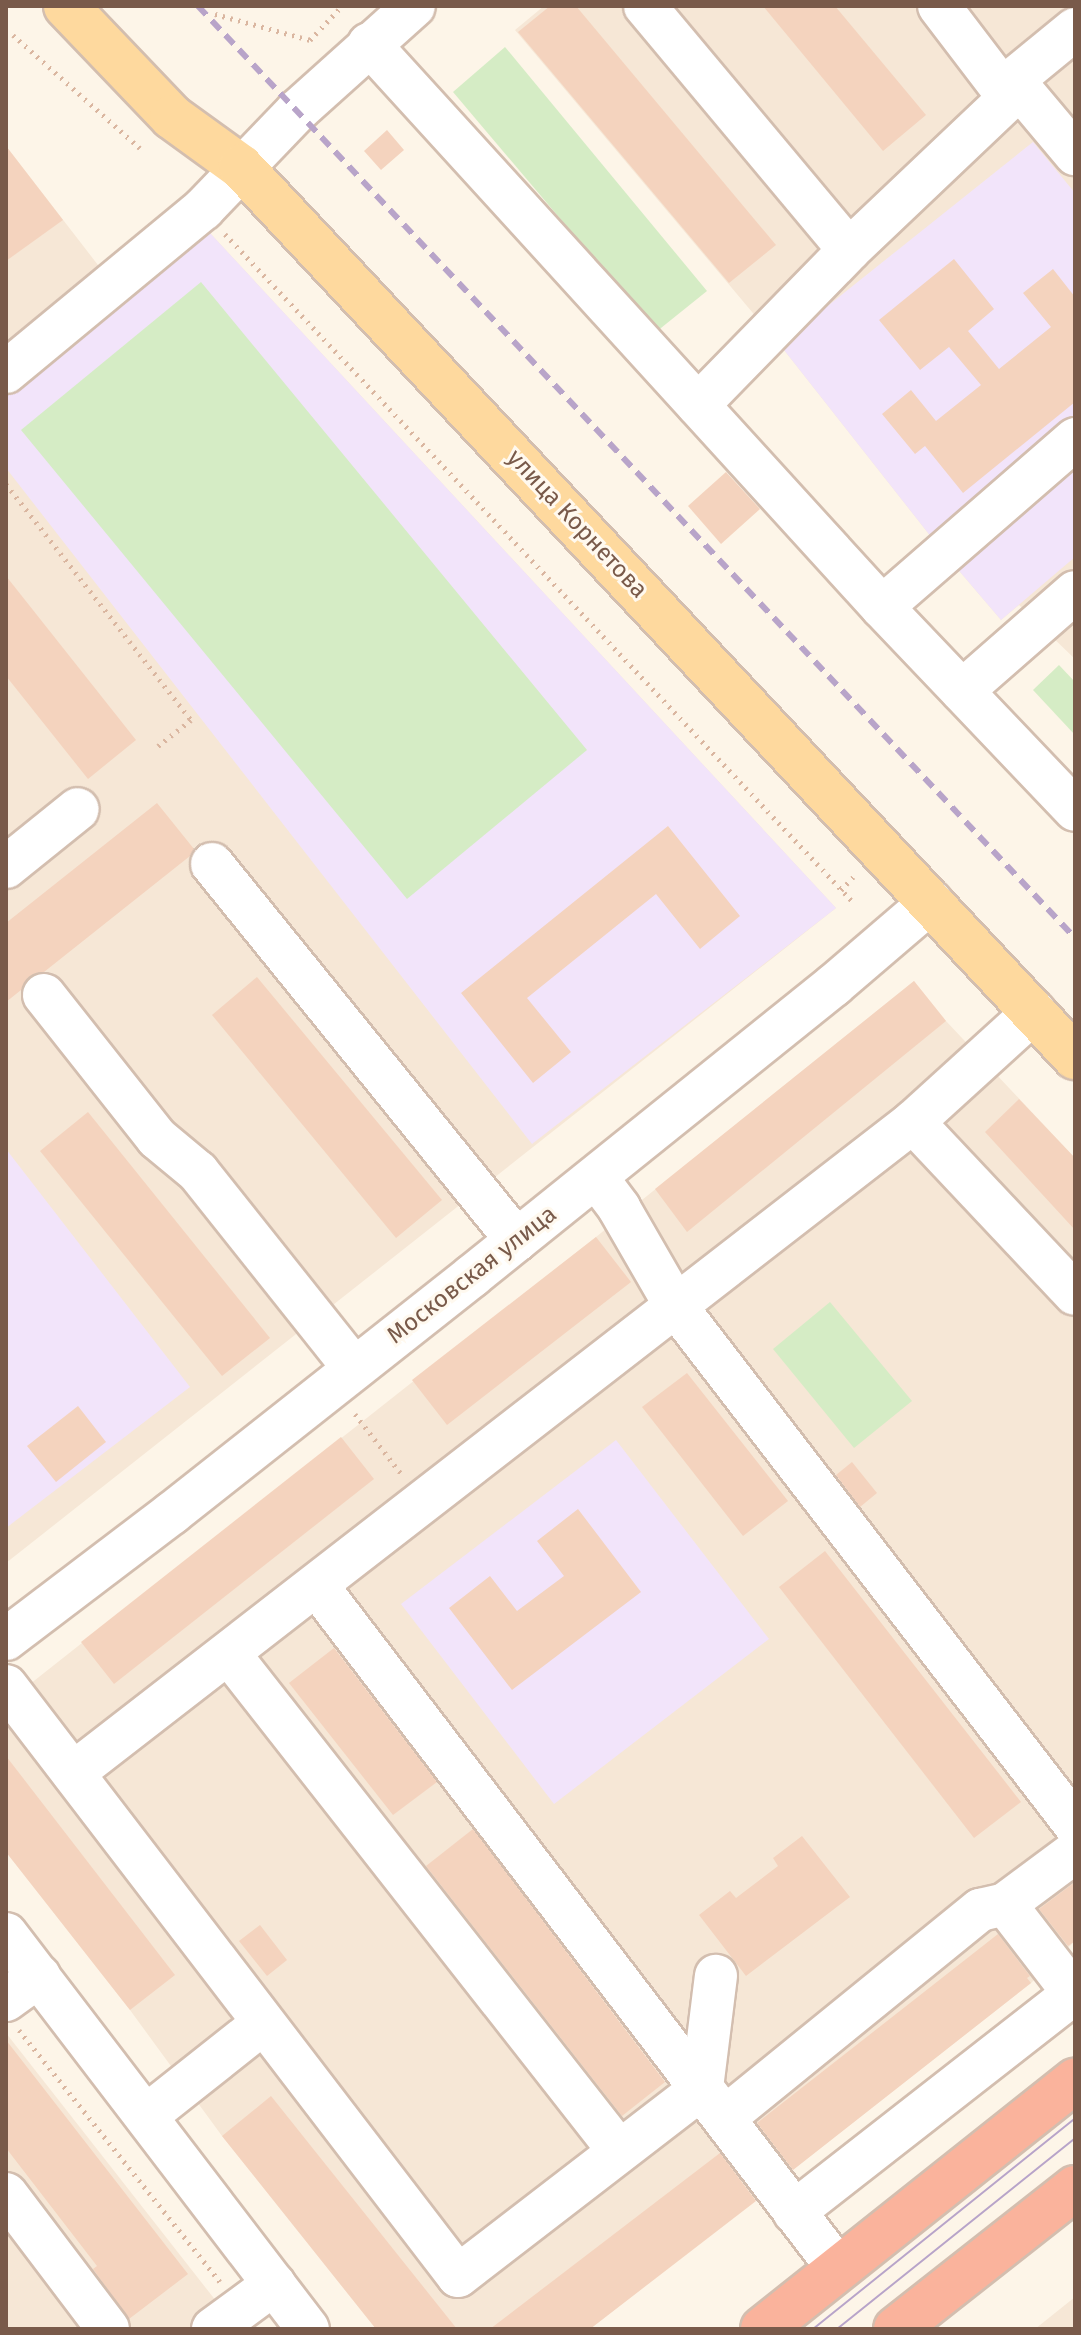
<!DOCTYPE html>
<meta charset="utf-8">
<style>
body{margin:0}
#map{position:relative;width:1081px;height:2335px;overflow:hidden;background:#fdf5e8;font-family:"Fira Sans",sans-serif}
div>[style]{position:absolute}
.residential>*{inset:0;background:#f6e7d6}
.education>*{inset:0;background:#f2e4fa}
.green>*{inset:0;background:#d5ecc5}
.building>*{inset:0;background:#f4d3be}
.path>*{height:5px;margin-top:-2.5px;transform-origin:0;background:repeating-linear-gradient(90deg,#dab6a0 0 2px,transparent 0 8px)}
.roads{filter:drop-shadow(2px 0 #d3beaf) drop-shadow(-2px 0 #d3beaf) drop-shadow(0 2px #d3beaf) drop-shadow(0 -2px #d3beaf)}
.minor>*{height:42px;margin:-21px;padding:0 21px;transform-origin:21px;border-radius:21px;background:#fff}
.major>*{height:44px;margin:-22px;padding:0 22px;transform-origin:22px;border-radius:22px;background:#fed99e}
.highway>*{height:44px;margin:-22px;padding:0 22px;transform-origin:22px;border-radius:22px;background:#fab39c}
.tram>*{height:2px;margin:-1px;padding:0 1px;transform-origin:1px;border-radius:1px;background:#b8a4c9}
.rail>*{height:6px;margin-top:-3px;transform-origin:0;background:repeating-linear-gradient(90deg,#b8a4c9 0 12px,transparent 0 20px)}
span{translate:-50% -50%;white-space:nowrap;text-align:center;line-height:1.15;-webkit-text-stroke:6px #fff9ef;paint-order:stroke}
.street-label{font-size:24px;color:#795a4a}
.frame{position:absolute;inset:0;border:8px solid #795a4a;pointer-events:none}
</style>
<div id="map">
<div class="residential">
<div style="clip-path:polygon(544px 6px,1075px 6px,1075px 659px,1019px 605px,1001px 620px,943px 552px,784px 350px,515px 30px)"></div>
<div style="clip-path:polygon(6px 146px,125px 300px,210px 233px,836px 908px,6px 1563px)"></div>
<div style="clip-path:polygon(914px 981px,946px 1021px,1075px 1158px,1075px 1941px,1031px 1983px,590px 2329px,376px 2329px,222px 2136px,130px 2010px,6px 1852px,6px 1703px,596px 1237px)"></div>
<div style="clip-path:polygon(6px 2033px,238px 2329px,6px 2329px)"></div>
<div style="clip-path:polygon(1075px 2297px,1075px 2329px,1035px 2329px)"></div>
</div>
<div class="education">
<div style="clip-path:polygon(1033px 142px,1075px 193px,1075px 557px,1001px 620px,943px 552px,784px 350px,785px 340px)"></div>
<div style="clip-path:polygon(210px 233px,836px 908px,532px 1144px,6px 468px,6px 394px)"></div>
<div style="clip-path:polygon(6px 1149px,190px 1387px,6px 1528px)"></div>
<div style="clip-path:polygon(616px 1440px,769px 1639px,554px 1804px,401px 1604px)"></div>
</div>
<div class="green">
<div style="clip-path:polygon(505px 47px,707px 291px,656px 332px,453px 92px)"></div>
<div style="clip-path:polygon(201px 282px,587px 750px,407px 899px,21px 430px)"></div>
<div style="clip-path:polygon(1059px 665px,1075px 682px,1075px 735px,1033px 690px)"></div>
<div style="clip-path:polygon(830px 1302px,912px 1401px,854px 1448px,773px 1349px)"></div>
</div>
<div class="building">
<div style="clip-path:polygon(550px 6px,576px 6px,776px 245px,729px 283px,518px 32px)"></div>
<div style="clip-path:polygon(763px 6px,835px 6px,926px 115px,883px 151px)"></div>
<div style="clip-path:polygon(387px 130px,404px 150px,381px 170px,364px 151px)"></div>
<div style="clip-path:polygon(6px 146px,63px 220px,6px 261px)"></div>
<div style="clip-path:polygon(954px 259px,994px 309px,968px 331px,999px 369px,1051px 327px,1023px 293px,1053px 269px,1075px 297px,1075px 402px,963px 493px,925px 446px,915px 454px,882px 414px,911px 390px,936px 421px,981px 385px,949px 347px,920px 370px,879px 320px)"></div>
<div style="clip-path:polygon(726px 472px,760px 509px,721px 544px,688px 506px)"></div>
<div style="clip-path:polygon(6px 576px,136px 740px,88px 779px,6px 676px)"></div>
<div style="clip-path:polygon(157px 803px,194px 849px,190px 856px,44px 972px,30px 976px,21px 990px,6px 1002px,6px 923px)"></div>
<div style="clip-path:polygon(668px 826px,740px 916px,700px 949px,656px 894px,527px 998px,571px 1052px,533px 1083px,461px 993px)"></div>
<div style="clip-path:polygon(257px 977px,442px 1200px,396px 1238px,212px 1015px)"></div>
<div style="clip-path:polygon(914px 981px,946px 1021px,687px 1232px,655px 1189px)"></div>
<div style="clip-path:polygon(1019px 1099px,1075px 1158px,1075px 1230px,985px 1132px)"></div>
<div style="clip-path:polygon(88px 1112px,270px 1338px,222px 1376px,40px 1151px)"></div>
<div style="clip-path:polygon(596px 1237px,631px 1282px,447px 1425px,412px 1380px)"></div>
<div style="clip-path:polygon(687px 1373px,788px 1501px,743px 1536px,642px 1407px)"></div>
<div style="clip-path:polygon(78px 1406px,106px 1442px,56px 1482px,27px 1446px)"></div>
<div style="clip-path:polygon(341px 1437px,374px 1479px,114px 1684px,81px 1642px)"></div>
<div style="clip-path:polygon(852px 1462px,877px 1493px,860px 1507px,836px 1475px)"></div>
<div style="clip-path:polygon(578px 1509px,641px 1592px,512px 1690px,449px 1608px,490px 1576px,517px 1611px,564px 1576px,537px 1541px)"></div>
<div style="clip-path:polygon(825px 1551px,1021px 1802px,974px 1838px,779px 1587px)"></div>
<div style="clip-path:polygon(334px 1648px,437px 1782px,393px 1815px,289px 1683px)"></div>
<div style="clip-path:polygon(6px 1756px,175px 1975px,130px 2010px,6px 1852px)"></div>
<div style="clip-path:polygon(473px 1829px,665px 2082px,622px 2116px,426px 1866px)"></div>
<div style="clip-path:polygon(802px 1836px,850px 1897px,746px 1976px,699px 1915px,730px 1891px,736px 1898px,778px 1866px,773px 1858px)"></div>
<div style="clip-path:polygon(1075px 1882px,1075px 1941px,1068px 1946px,1039px 1909px)"></div>
<div style="clip-path:polygon(260px 1925px,287px 1960px,267px 1976px,239px 1941px)"></div>
<div style="clip-path:polygon(998px 1934px,1030px 1976px,1027px 1978px,1031px 1983px,793px 2170px,757px 2123px)"></div>
<div style="clip-path:polygon(6px 2040px,188px 2274px,129px 2319px,93px 2269px,97px 2266px,6px 2148px)"></div>
<div style="clip-path:polygon(271px 2096px,457px 2329px,376px 2329px,222px 2136px)"></div>
<div style="clip-path:polygon(720px 2153px,756px 2201px,590px 2329px,490px 2329px)"></div>
</div>
<div class="path">
<div style="left:215px;top:14px;width:98px;rotate:15.3deg"></div>
<div style="left:310px;top:40px;width:47px;rotate:-46.7deg"></div>
<div style="left:6px;top:36px;width:7px;rotate:-8deg"></div>
<div style="left:13px;top:35px;width:170px;rotate:41.7deg"></div>
<div style="left:225px;top:234px;width:918px;rotate:46.77deg"></div>
<div style="left:6px;top:484px;width:300px;rotate:51.9deg"></div>
<div style="left:191px;top:720px;width:42px;rotate:141.8deg"></div>
<div style="left:841px;top:890px;width:18px;rotate:-47deg"></div>
<div style="left:355px;top:1414px;width:78px;rotate:52.3deg"></div>
<div style="left:19px;top:2030px;width:322px;rotate:51.4deg"></div>
</div>
<div class="roads">
<div class="minor">
<div style="left:645px;top:6px;width:318px;rotate:50.1deg"></div>
<div style="left:939px;top:6px;width:116px;rotate:52.7deg"></div>
<div style="left:369px;top:44px;width:762px;rotate:47.66deg"></div>
<div style="left:882px;top:607px;width:280px;rotate:46.4deg"></div>
<div style="left:1013px;top:80px;width:97px;rotate:50deg"></div>
<div style="left:6px;top:372px;width:256px;rotate:-39.6deg"></div>
<div style="left:203px;top:209px;width:136px;rotate:-46.2deg"></div>
<div style="left:297px;top:111px;width:157px;rotate:-41.9deg"></div>
<div style="left:698px;top:405px;width:216px;rotate:-45.7deg"></div>
<div style="left:849px;top:250px;width:221px;rotate:-43.5deg"></div>
<div style="left:1009px;top:98px;width:18px;rotate:-77deg"></div>
<div style="left:1013px;top:80px;width:80px;rotate:-39.4deg"></div>
<div style="left:882px;top:607px;width:256px;rotate:-41deg"></div>
<div style="left:962px;top:691px;width:150px;rotate:-41.2deg"></div>
<div style="left:212px;top:864px;width:484px;rotate:51deg"></div>
<div style="left:6px;top:867px;width:92px;rotate:-38.9deg"></div>
<div style="left:44px;top:995px;width:182px;rotate:51.7deg"></div>
<div style="left:157px;top:1138px;width:53px;rotate:39.7deg"></div>
<div style="left:198px;top:1172px;width:251px;rotate:51.5deg"></div>
<div style="left:913px;top:1122px;width:236px;rotate:46.7deg"></div>
<div style="left:596px;top:1177px;width:39px;rotate:53deg"></div>
<div style="left:619px;top:1208px;width:112px;rotate:60deg"></div>
<div style="left:675px;top:1305px;width:656px;rotate:52.43deg"></div>
<div style="left:318px;top:1587px;width:855px;rotate:52.65deg"></div>
<div style="left:6px;top:1639px;width:208px;rotate:-37.2deg"></div>
<div style="left:172px;top:1513px;width:382px;rotate:-38.3deg"></div>
<div style="left:472px;top:1276px;width:464px;rotate:-38.8deg"></div>
<div style="left:834px;top:985px;width:128px;rotate:-40.6deg"></div>
<div style="left:230px;top:1655px;width:630px;rotate:51.89deg"></div>
<div style="left:6px;top:1686px;width:743px;rotate:52.54deg"></div>
<div style="left:458px;top:2276px;width:308px;rotate:-37.6deg"></div>
<div style="left:702px;top:2088px;width:37px;rotate:54deg"></div>
<div style="left:73px;top:1773px;width:1063px;rotate:-37.78deg"></div>
<div style="left:913px;top:1122px;width:164px;rotate:-42.3deg"></div>
<div style="left:1005px;top:1904px;width:87px;rotate:-36.6deg"></div>
<div style="left:6px;top:1934px;width:497px;rotate:52.6deg"></div>
<div style="left:6px;top:2000px;width:41px;rotate:-36deg"></div>
<div style="left:712px;top:2101px;width:16px;rotate:-128deg"></div>
<div style="left:702px;top:2088px;width:113px;rotate:-82.9deg"></div>
<div style="left:146px;top:2116px;width:148px;rotate:-38.4deg"></div>
<div style="left:724px;top:2118px;width:330px;rotate:-39.1deg"></div>
<div style="left:980px;top:1910px;width:26px;rotate:-13deg"></div>
<div style="left:1005px;top:1904px;width:115px;rotate:52.4deg"></div>
<div style="left:6px;top:2194px;width:169px;rotate:52.9deg"></div>
<div style="left:794px;top:2212px;width:355px;rotate:-38deg"></div>
<div style="left:213px;top:2329px;width:76px;rotate:-36.4deg"></div>
</div>
<div class="major">
<div style="left:66px;top:6px;width:153px;rotate:46.3deg"></div>
<div style="left:172px;top:117px;width:85px;rotate:35.9deg"></div>
<div style="left:241px;top:167px;width:1220px;rotate:46.86deg"></div>
</div>
<div class="highway">
<div style="left:763px;top:2329px;width:399px;rotate:-38.5deg"></div>
<div style="left:896px;top:2329px;width:228px;rotate:-38.2deg"></div>
</div>
</div>
<div class="tram">
<div style="left:813px;top:2329px;width:336px;rotate:-38.8deg"></div>
<div style="left:837px;top:2329px;width:305px;rotate:-38.7deg"></div>
</div>
<div class="rail">
<div style="left:198px;top:6px;width:1280px;rotate:46.74deg"></div>
</div>
<div class="street-label">
<span style="left:577px;top:524px;rotate:47deg">улица Корнетова</span>
<span style="left:472px;top:1275px;rotate:-38deg">Московская улица</span>
</div>
<div class="frame"></div>
</div>
